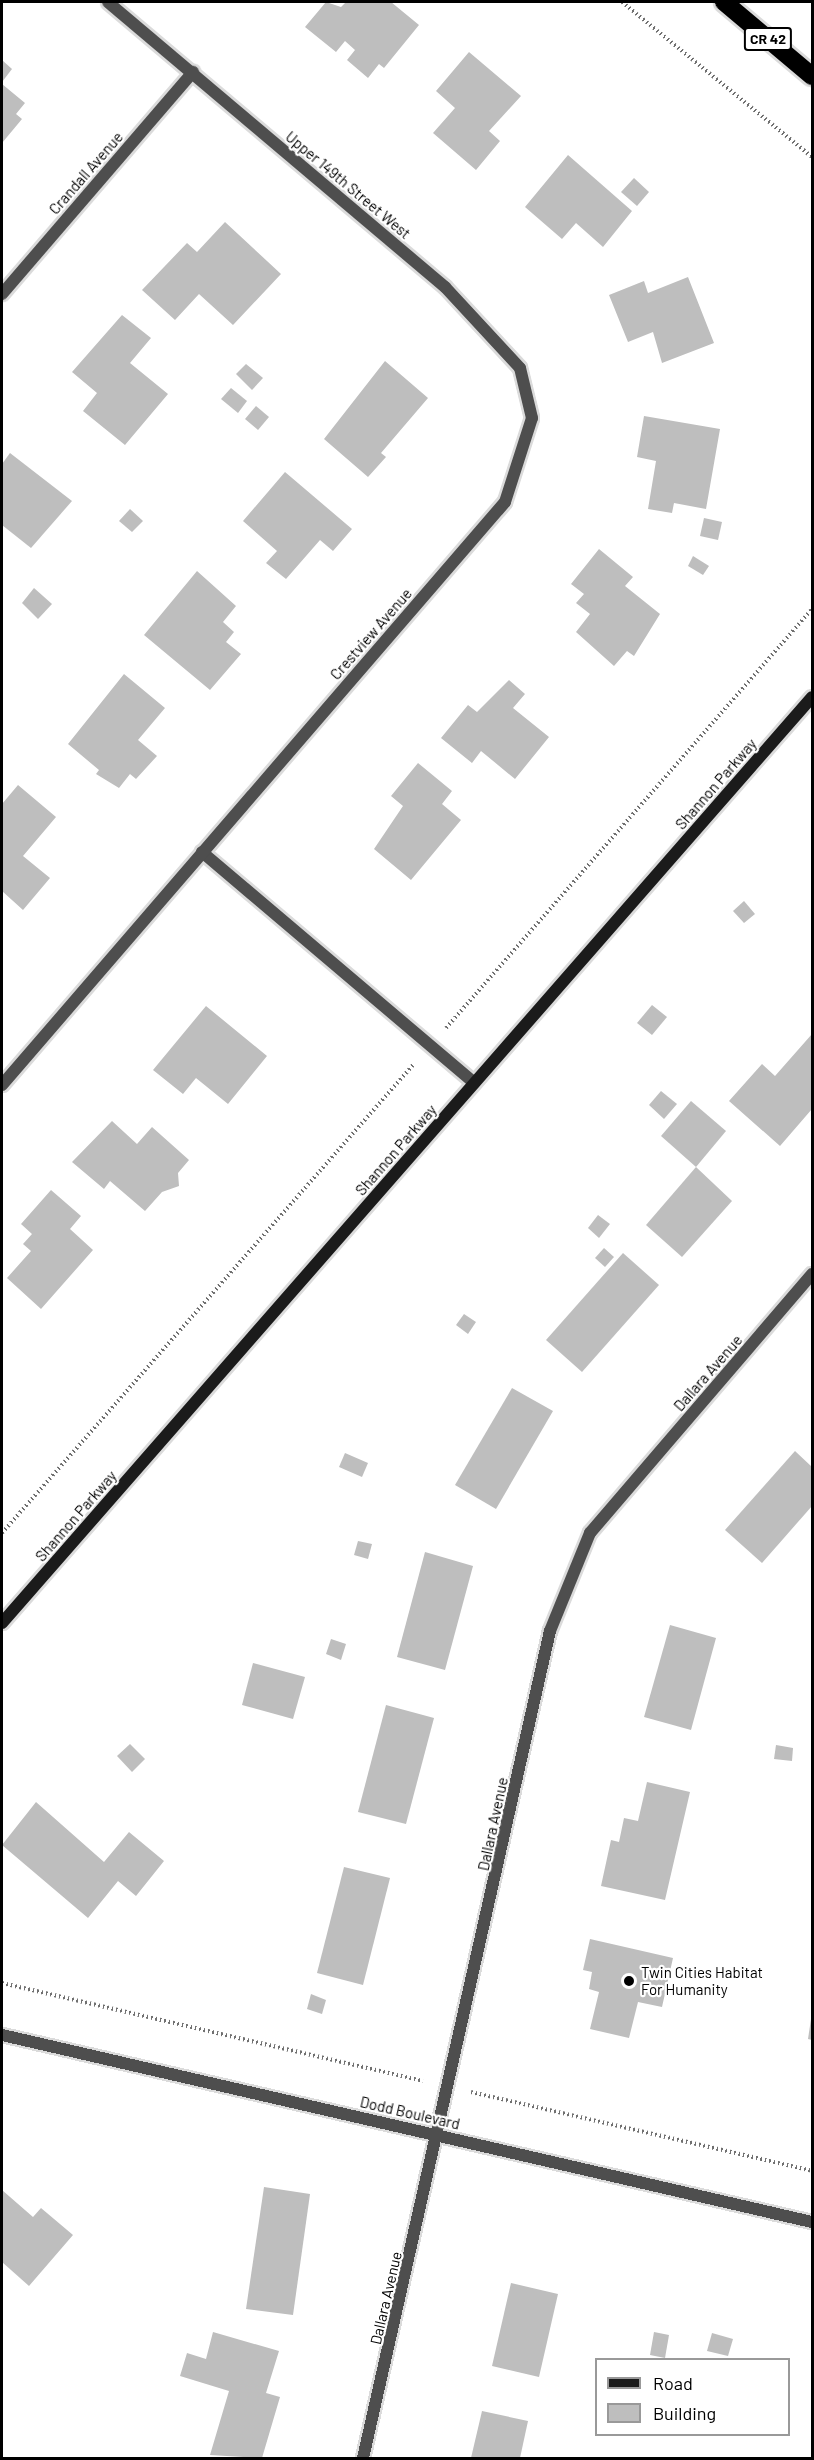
<!DOCTYPE html>
<style>
body{margin:0}
#map{position:relative;width:814px;height:2460px;overflow:hidden;background:#fff;font-family:Barlow,sans-serif}
div>[style]{position:absolute}
.building>*{inset:0;background:#bebebe}
.path>*{height:4px;margin-top:-2px;transform-origin:0;background:repeating-linear-gradient(90deg,#707070 0 1.5px,transparent 0 4.5px)}
.roads{filter:drop-shadow(2px 0 #dbdbdb) drop-shadow(-2px 0 #dbdbdb) drop-shadow(0 2px #dbdbdb) drop-shadow(0 -2px #dbdbdb)}
.street>*{height:12px;margin:-6px;padding:0 6px;transform-origin:6px;border-radius:6px;background:#4e4e4e}
.secondary>*{height:12px;margin:-6px;padding:0 6px;transform-origin:6px;border-radius:6px;background:#1b1b1b}
.highway>*{height:18px;margin:-9px;padding:0 9px;transform-origin:9px;border-radius:9px;background:#000}
.dots>*{width:16px;height:16px;translate:-50% -50%;box-sizing:border-box;border:3px solid #fff;border-radius:50%}
span{translate:-50% -50%;white-space:nowrap;text-align:center;line-height:1.15;-webkit-text-stroke:4.5px #fff;paint-order:stroke}
.shield-label span{padding:2px 4px;background:#fff;border:2px solid;border-radius:4px;-webkit-text-stroke-width:0}
.shield-label{font-size:14px;color:#000;font-weight:700}
.street-label{font-size:15px;color:#000}
.poi-label{font-size:15px;color:#000}
.left{translate:0 -50%;text-align:left}
.frame{position:absolute;inset:0;border:3px solid #000;pointer-events:none}
.legend{position:absolute;left:595px;top:2358px;width:195px;height:78px;box-sizing:border-box;background:#fff;border:2px solid #999;margin:0;padding:8px 10px;list-style:none;font-size:18px;color:#000}
.legend li{display:flex;align-items:center;gap:12px;height:30px}
.legend b{width:30px;border:2px solid #999}
</style>
<div id="map">
<div class="building">
<div style="clip-path:polygon(326px 2px,341px 7px,346px 2px,391px 2px,419px 25px,384px 68px,379px 64px,368px 78px,347px 60px,355px 50px,345px 41px,336px 52px,305px 27px)"></div>
<div style="clip-path:polygon(469px 52px,521px 96px,489px 131px,500px 141px,476px 170px,433px 133px,455px 108px,436px 91px)"></div>
<div style="clip-path:polygon(2px 60px,12px 69px,2px 82px)"></div>
<div style="clip-path:polygon(2px 84px,25px 103px,16px 114px,22px 119px,2px 143px)"></div>
<div style="clip-path:polygon(568px 155px,632px 211px,603px 247px,576px 223px,562px 239px,525px 207px)"></div>
<div style="clip-path:polygon(634px 178px,649px 192px,637px 206px,621px 192px)"></div>
<div style="clip-path:polygon(225px 222px,281px 274px,233px 325px,199px 294px,175px 320px,142px 290px,187px 243px,197px 252px)"></div>
<div style="clip-path:polygon(688px 277px,714px 343px,662px 363px,653px 332px,628px 342px,609px 295px,644px 281px,648px 293px)"></div>
<div style="clip-path:polygon(122px 315px,151px 338px,130px 363px,168px 394px,125px 445px,83px 411px,97px 393px,72px 372px)"></div>
<div style="clip-path:polygon(385px 361px,428px 398px,381px 453px,386px 457px,368px 477px,324px 439px)"></div>
<div style="clip-path:polygon(246px 364px,263px 378px,252px 390px,236px 374px)"></div>
<div style="clip-path:polygon(231px 388px,247px 401px,238px 413px,221px 399px)"></div>
<div style="clip-path:polygon(256px 406px,269px 417px,258px 430px,245px 419px)"></div>
<div style="clip-path:polygon(644px 416px,720px 429px,706px 509px,674px 503px,672px 513px,648px 509px,656px 461px,637px 457px)"></div>
<div style="clip-path:polygon(10px 453px,72px 501px,31px 548px,2px 525px,2px 464px)"></div>
<div style="clip-path:polygon(285px 472px,352px 529px,333px 551px,320px 540px,286px 579px,266px 563px,277px 551px,243px 521px)"></div>
<div style="clip-path:polygon(130px 509px,143px 521px,132px 532px,119px 521px)"></div>
<div style="clip-path:polygon(704px 518px,722px 522px,718px 540px,700px 536px)"></div>
<div style="clip-path:polygon(599px 549px,633px 577px,625px 586px,660px 614px,634px 656px,627px 651px,614px 666px,576px 632px,590px 614px,576px 603px,584px 594px,571px 584px)"></div>
<div style="clip-path:polygon(693px 556px,709px 566px,703px 575px,688px 566px)"></div>
<div style="clip-path:polygon(197px 571px,236px 606px,223px 622px,234px 632px,226px 642px,241px 654px,210px 690px,144px 635px)"></div>
<div style="clip-path:polygon(34px 588px,52px 604px,38px 619px,22px 603px)"></div>
<div style="clip-path:polygon(124px 674px,165px 708px,138px 740px,157px 756px,136px 779px,130px 774px,119px 788px,96px 774px,99px 770px,68px 744px)"></div>
<div style="clip-path:polygon(509px 680px,525px 694px,513px 708px,549px 737px,515px 779px,481px 751px,472px 763px,441px 738px,468px 705px,477px 712px)"></div>
<div style="clip-path:polygon(418px 763px,452px 791px,442px 804px,461px 820px,411px 880px,374px 849px,403px 806px,391px 796px)"></div>
<div style="clip-path:polygon(18px 785px,56px 817px,23px 856px,50px 878px,23px 910px,2px 891px,2px 804px)"></div>
<div style="clip-path:polygon(744px 901px,755px 914px,744px 923px,733px 911px)"></div>
<div style="clip-path:polygon(652px 1005px,667px 1017px,652px 1035px,637px 1023px)"></div>
<div style="clip-path:polygon(206px 1006px,267px 1056px,228px 1104px,196px 1078px,183px 1094px,153px 1070px)"></div>
<div style="clip-path:polygon(812px 1034px,812px 1109px,780px 1146px,729px 1101px,762px 1064px,775px 1076px)"></div>
<div style="clip-path:polygon(661px 1091px,677px 1104px,664px 1119px,649px 1105px)"></div>
<div style="clip-path:polygon(691px 1101px,726px 1131px,696px 1167px,661px 1136px)"></div>
<div style="clip-path:polygon(112px 1121px,137px 1144px,152px 1127px,189px 1160px,178px 1173px,179px 1186px,162px 1192px,145px 1211px,110px 1181px,104px 1189px,72px 1162px)"></div>
<div style="clip-path:polygon(696px 1167px,732px 1201px,682px 1257px,646px 1225px)"></div>
<div style="clip-path:polygon(51px 1190px,81px 1216px,70px 1229px,93px 1250px,41px 1309px,7px 1278px,31px 1251px,23px 1244px,32px 1234px,21px 1224px)"></div>
<div style="clip-path:polygon(598px 1215px,610px 1224px,599px 1238px,588px 1228px)"></div>
<div style="clip-path:polygon(604px 1248px,614px 1257px,605px 1267px,595px 1258px)"></div>
<div style="clip-path:polygon(623px 1253px,659px 1285px,582px 1372px,546px 1340px)"></div>
<div style="clip-path:polygon(464px 1314px,476px 1322px,468px 1334px,456px 1325px)"></div>
<div style="clip-path:polygon(512px 1388px,553px 1411px,496px 1509px,455px 1485px)"></div>
<div style="clip-path:polygon(795px 1451px,812px 1467px,812px 1506px,762px 1563px,725px 1530px)"></div>
<div style="clip-path:polygon(345px 1453px,368px 1463px,362px 1477px,339px 1467px)"></div>
<div style="clip-path:polygon(358px 1541px,372px 1544px,368px 1559px,354px 1555px)"></div>
<div style="clip-path:polygon(425px 1552px,473px 1566px,445px 1670px,397px 1657px)"></div>
<div style="clip-path:polygon(670px 1625px,716px 1638px,691px 1730px,644px 1717px)"></div>
<div style="clip-path:polygon(331px 1639px,346px 1644px,341px 1660px,326px 1654px)"></div>
<div style="clip-path:polygon(253px 1663px,305px 1677px,293px 1719px,242px 1705px)"></div>
<div style="clip-path:polygon(386px 1705px,434px 1718px,406px 1824px,358px 1812px)"></div>
<div style="clip-path:polygon(130px 1744px,145px 1759px,132px 1772px,117px 1756px)"></div>
<div style="clip-path:polygon(776px 1745px,793px 1748px,792px 1761px,774px 1759px)"></div>
<div style="clip-path:polygon(647px 1782px,690px 1792px,665px 1900px,601px 1886px,611px 1840px,619px 1842px,624px 1818px,638px 1821px)"></div>
<div style="clip-path:polygon(36px 1802px,104px 1862px,129px 1832px,164px 1861px,136px 1896px,118px 1881px,88px 1918px,2px 1845px)"></div>
<div style="clip-path:polygon(344px 1867px,390px 1878px,363px 1985px,317px 1973px)"></div>
<div style="clip-path:polygon(590px 1939px,673px 1958px,662px 2007px,638px 2002px,629px 2038px,590px 2029px,599px 1992px,589px 1989px,592px 1972px,583px 1970px)"></div>
<div style="clip-path:polygon(311px 1994px,326px 2000px,322px 2014px,307px 2009px)"></div>
<div style="clip-path:polygon(811px 2019px,812px 2019px,812px 2040px,808px 2039px)"></div>
<div style="clip-path:polygon(264px 2187px,310px 2194px,293px 2315px,246px 2309px)"></div>
<div style="clip-path:polygon(2px 2190px,33px 2217px,41px 2208px,73px 2235px,29px 2286px,2px 2262px)"></div>
<div style="clip-path:polygon(511px 2283px,558px 2294px,539px 2377px,492px 2366px)"></div>
<div style="clip-path:polygon(213px 2332px,279px 2351px,266px 2393px,280px 2397px,262px 2458px,210px 2455px,229px 2391px,180px 2376px,187px 2353px,206px 2359px)"></div>
<div style="clip-path:polygon(654px 2332px,669px 2335px,665px 2358px,650px 2355px)"></div>
<div style="clip-path:polygon(712px 2333px,733px 2339px,728px 2356px,707px 2351px)"></div>
<div style="clip-path:polygon(482px 2411px,528px 2421px,520px 2458px,471px 2458px)"></div>
</div>
<div class="path">
<div style="left:622px;top:2px;width:245px;rotate:39.2deg"></div>
<div style="left:446px;top:1028px;width:556px;rotate:-48.86deg"></div>
<div style="left:2px;top:1533px;width:623px;rotate:-48.71deg"></div>
<div style="left:2px;top:1983px;width:432px;rotate:13.1deg"></div>
<div style="left:471px;top:2092px;width:350px;rotate:13deg"></div>
</div>
<div class="roads">
<div class="street">
<div style="left:2px;top:294px;width:293px;rotate:-49.3deg"></div>
<div style="left:202px;top:852px;width:357px;rotate:40.3deg"></div>
<div style="left:2px;top:1085px;width:770px;rotate:-49.21deg"></div>
<div style="left:505px;top:502px;width:88px;rotate:-72.2deg"></div>
<div style="left:532px;top:418px;width:51px;rotate:-103.5deg"></div>
<div style="left:520px;top:368px;width:110px;rotate:-132.8deg"></div>
<div style="left:445px;top:287px;width:441px;rotate:-139.8deg"></div>
<div style="left:2px;top:2035px;width:831px;rotate:13deg"></div>
<div style="left:363px;top:2458px;width:848px;rotate:-77.26deg"></div>
<div style="left:550px;top:1631px;width:106px;rotate:-67.8deg"></div>
<div style="left:590px;top:1533px;width:341px;rotate:-49.4deg"></div>
</div>
<div class="secondary">
<div style="left:2px;top:1623px;width:1230px;rotate:-48.82deg"></div>
</div>
<div class="highway">
<div style="left:724px;top:2px;width:115px;rotate:40.1deg"></div>
</div>
</div>
<div class="dots">
<div style="left:629px;top:1981px;background:#000"></div>
</div>
<div class="shield-label">
<span style="left:768px;top:39px">CR 42</span>
</div>
<div class="street-label">
<span style="left:86px;top:173px;rotate:-49deg">Crandall Avenue</span>
<span style="left:348px;top:185px;rotate:40deg">Upper 149th Street West</span>
<span style="left:371px;top:634px;rotate:-49deg">Crestview Avenue</span>
<span style="left:716px;top:784px;rotate:-49deg">Shannon Parkway</span>
<span style="left:396px;top:1150px;rotate:-49deg">Shannon Parkway</span>
<span style="left:708px;top:1373px;rotate:-49deg">Dallara Avenue</span>
<span style="left:76px;top:1516px;rotate:-49deg">Shannon Parkway</span>
<span style="left:493px;top:1824px;rotate:-78deg">Dallara Avenue</span>
<span style="left:410px;top:2113px;rotate:13deg">Dodd Boulevard</span>
<span style="left:386px;top:2298px;rotate:-77deg">Dallara Avenue</span>
</div>
<div class="poi-label">
<span class="left" style="left:641px;top:1981px">Twin Cities Habitat<br>For Humanity</span>
</div>
<div class="frame"></div>
<ul class="legend">
<li><b style="height:8px;background:#1b1b1b"></b>Road</li>
<li><b style="height:16px;background:#bebebe"></b>Building</li>
</ul>
</div>
